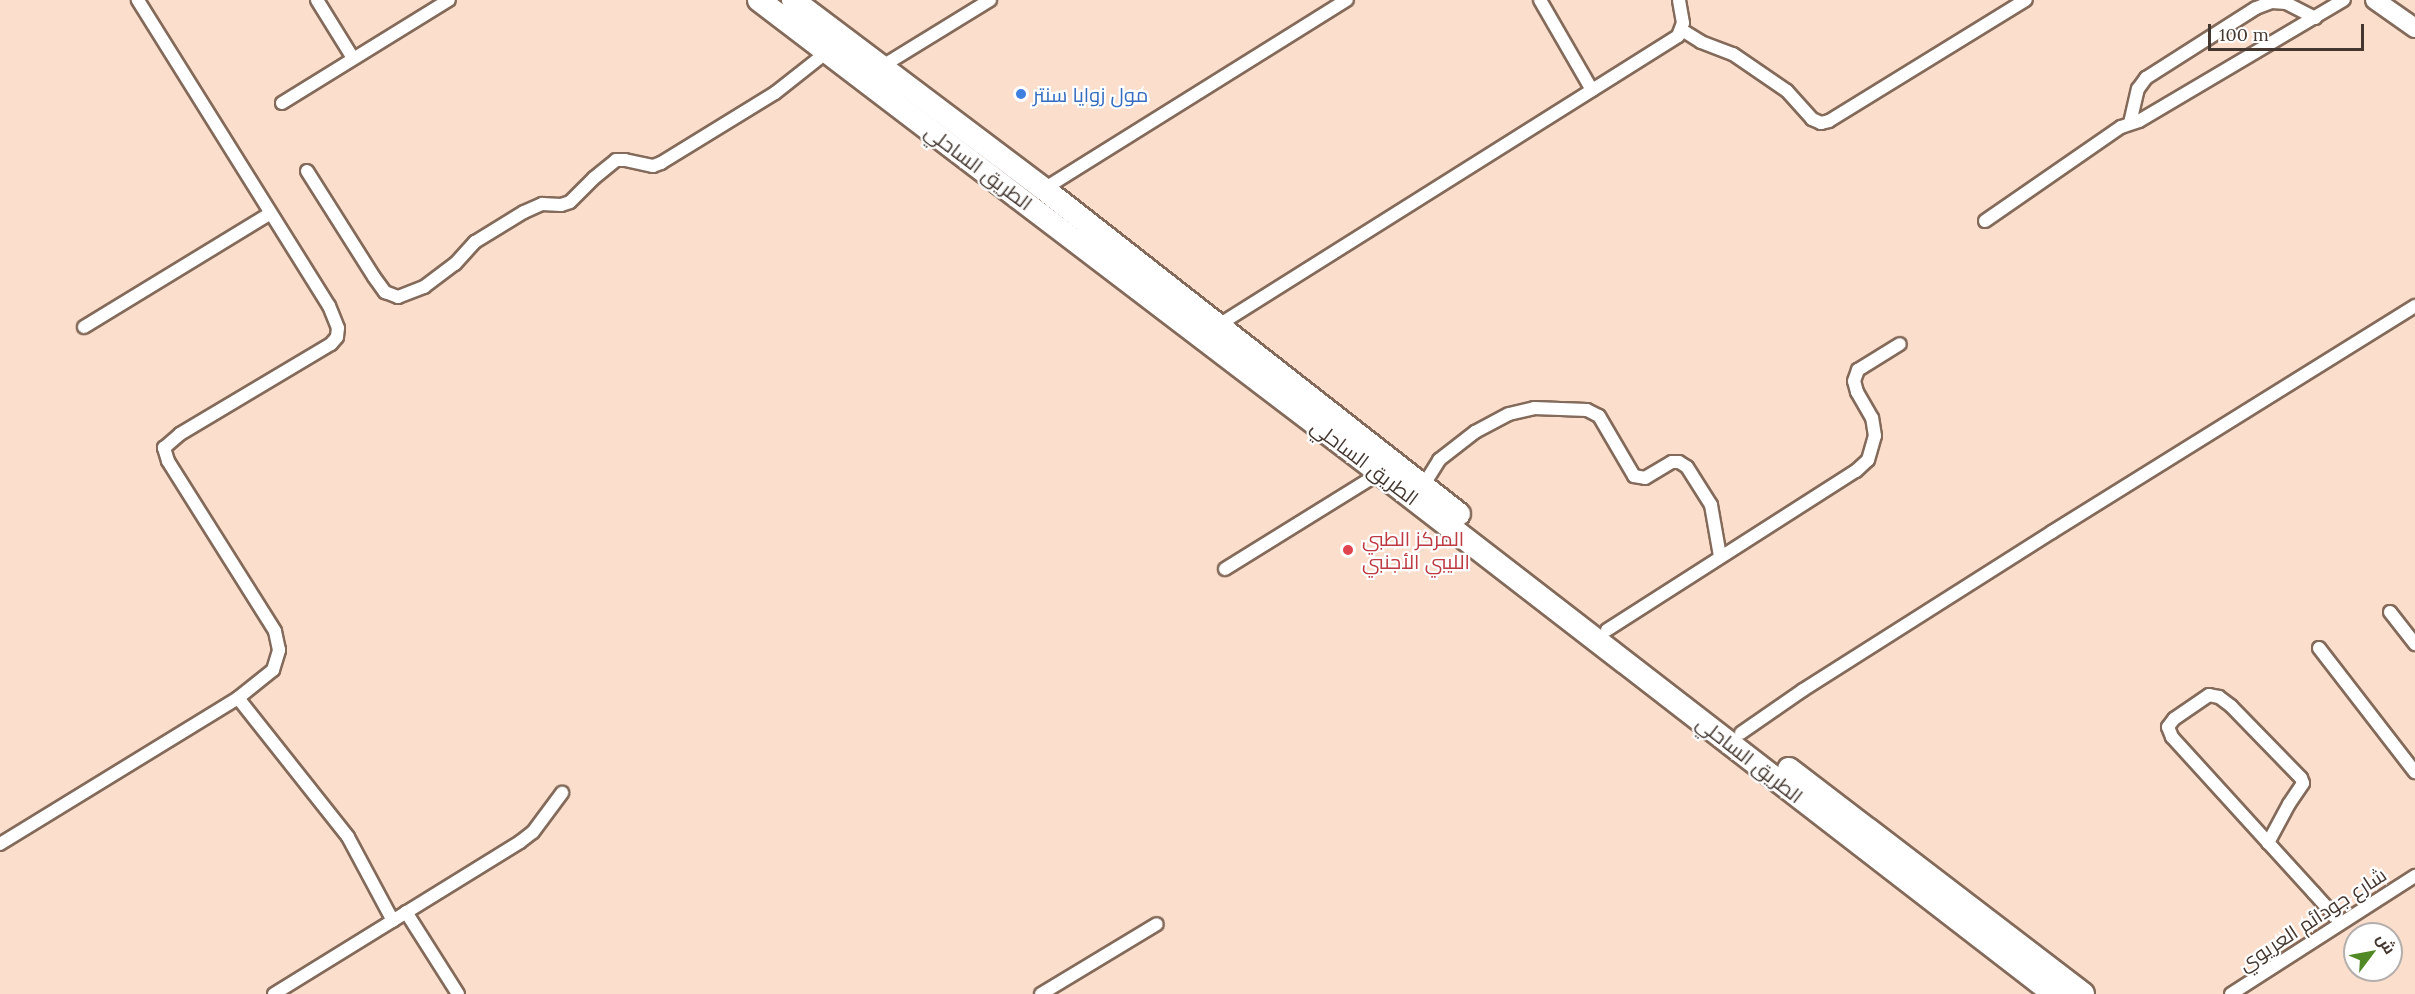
<!DOCTYPE html>
<meta charset="utf-8">
<style>
body{margin:0}
#map{position:relative;width:2415px;height:994px;overflow:hidden;background:#fbdecc;font-family:Lora,Cairo,serif}
div>[style]{position:absolute}
.roads{filter:drop-shadow(2px 0 #836a5a) drop-shadow(-2px 0 #836a5a) drop-shadow(0 2px #836a5a) drop-shadow(0 -2px #836a5a)}
.street>*{height:12px;margin:-6px;padding:0 6px;transform-origin:6px;border-radius:6px;background:#fff}
.secondary>*{height:18px;margin:-9px;padding:0 9px;transform-origin:9px;border-radius:9px;background:#fff}
.highway>*{height:22px;margin:-11px;padding:0 11px;transform-origin:11px;border-radius:11px;background:#fff}
.dots>*{width:16px;height:16px;translate:-50% -50%;box-sizing:border-box;border:3px solid #fff;border-radius:50%}
span{translate:-50% -50%;white-space:nowrap;text-align:center;line-height:1.15;-webkit-text-stroke:4.5px #fff;paint-order:stroke}
.shop-label{font-size:20px;color:#366cbe}
.left{translate:0 -50%;text-align:left}
.street-label{font-size:20px;color:#433730}
.health-label{font-size:20px;color:#be3a42}
.north{position:absolute;left:2343px;top:922px;width:60px;height:60px;box-sizing:border-box;background:#fff;border:2px solid #b4afac;border-radius:50%;rotate:58deg;font-size:16px;font-weight:700;line-height:24px;text-align:center;color:#433730}
.north::after{content:'';display:block;margin:auto;width:21px;height:27px;background:#508926;clip-path:polygon(50% 0,100% 100%,50% 72%,0 100%)}
.scale{position:absolute;left:2208px;top:24px;width:156px;height:27px;box-sizing:border-box;border:3px solid #433730;border-top:0;padding-left:8px;font-size:18px;line-height:21px;white-space:nowrap;color:#433730;-webkit-text-stroke:4px #fff;paint-order:stroke}
</style>
<div id="map">
<div class="roads">
<div class="street">
<div style="left:317px;top:0;width:68px;rotate:58.2deg"></div>
<div style="left:1540px;top:0;width:104px;rotate:60deg"></div>
<div style="left:1682px;top:30px;width:22px;rotate:32deg"></div>
<div style="left:1701px;top:42px;width:34px;rotate:21deg"></div>
<div style="left:1733px;top:54px;width:65px;rotate:34.4deg"></div>
<div style="left:1787px;top:91px;width:38px;rotate:48deg"></div>
<div style="left:1812px;top:119px;width:10px;rotate:24deg"></div>
<div style="left:1821px;top:123px;width:8px;rotate:-14deg"></div>
<div style="left:1829px;top:121px;width:231px;rotate:-31.6deg"></div>
<div style="left:881px;top:67px;width:128px;rotate:-31.6deg"></div>
<div style="left:282px;top:103px;width:196px;rotate:-31.7deg"></div>
<div style="left:2130px;top:123px;width:35px;rotate:-77deg"></div>
<div style="left:2138px;top:89px;width:14px;rotate:-54deg"></div>
<div style="left:2146px;top:78px;width:130px;rotate:-32.5deg"></div>
<div style="left:2256px;top:8px;width:17px;rotate:-21deg"></div>
<div style="left:2272px;top:2px;width:14px;rotate:4deg"></div>
<div style="left:2286px;top:3px;width:33px;rotate:27deg"></div>
<div style="left:307px;top:171px;width:125px;rotate:57.7deg"></div>
<div style="left:374px;top:277px;width:19px;rotate:54deg"></div>
<div style="left:385px;top:292px;width:14px;rotate:21deg"></div>
<div style="left:398px;top:297px;width:28px;rotate:-21deg"></div>
<div style="left:424px;top:287px;width:39px;rotate:-37deg"></div>
<div style="left:455px;top:264px;width:30px;rotate:-48deg"></div>
<div style="left:475px;top:242px;width:57px;rotate:-31.5deg"></div>
<div style="left:524px;top:212px;width:20px;rotate:-24deg"></div>
<div style="left:542px;top:204px;width:19px;rotate:3deg"></div>
<div style="left:561px;top:205px;width:9px;rotate:-18deg"></div>
<div style="left:570px;top:202px;width:34px;rotate:-45deg"></div>
<div style="left:594px;top:178px;width:28px;rotate:-39deg"></div>
<div style="left:616px;top:160px;width:9px"></div>
<div style="left:625px;top:160px;width:29px;rotate:12deg"></div>
<div style="left:653px;top:166px;width:9px;rotate:-21deg"></div>
<div style="left:661px;top:163px;width:134px;rotate:-31.6deg"></div>
<div style="left:775px;top:93px;width:66px;rotate:-38.3deg"></div>
<div style="left:1044px;top:189px;width:357px;rotate:-32deg"></div>
<div style="left:1985px;top:221px;width:165px;rotate:-34.7deg"></div>
<div style="left:2121px;top:127px;width:19px;rotate:-18deg"></div>
<div style="left:2139px;top:121px;width:238px;rotate:-30.6deg"></div>
<div style="left:1217px;top:326px;width:545px;rotate:-32.17deg"></div>
<div style="left:1678px;top:36px;width:14px;rotate:-69deg"></div>
<div style="left:1683px;top:23px;width:23px;rotate:-100deg"></div>
<div style="left:84px;top:327px;width:217px;rotate:-31.4deg"></div>
<div style="left:1423px;top:486px;width:31px;rotate:-58deg"></div>
<div style="left:1439px;top:460px;width:46px;rotate:-37.9deg"></div>
<div style="left:1475px;top:432px;width:38px;rotate:-28deg"></div>
<div style="left:1509px;top:414px;width:26px;rotate:-13deg"></div>
<div style="left:1534px;top:408px;width:53px;rotate:2.2deg"></div>
<div style="left:1587px;top:410px;width:13px;rotate:27deg"></div>
<div style="left:1599px;top:416px;width:69px;rotate:59.7deg"></div>
<div style="left:1634px;top:476px;width:11px;rotate:10deg"></div>
<div style="left:1645px;top:478px;width:31px;rotate:-31deg"></div>
<div style="left:1672px;top:462px;width:7px"></div>
<div style="left:1679px;top:462px;width:9px;rotate:32deg"></div>
<div style="left:1687px;top:467px;width:45px;rotate:57.7deg"></div>
<div style="left:1711px;top:505px;width:52px;rotate:80deg"></div>
<div style="left:1225px;top:569px;width:182px;rotate:-31.8deg"></div>
<div style="left:2390px;top:612px;width:41px;rotate:52deg"></div>
<div style="left:1607px;top:630px;width:295px;rotate:-32.6deg"></div>
<div style="left:1856px;top:471px;width:16px;rotate:-43deg"></div>
<div style="left:1868px;top:460px;width:25px;rotate:-74deg"></div>
<div style="left:1875px;top:436px;width:18px;rotate:-99deg"></div>
<div style="left:1872px;top:418px;width:30px;rotate:-120deg"></div>
<div style="left:1857px;top:392px;width:11px;rotate:-105deg"></div>
<div style="left:1854px;top:381px;width:12px;rotate:-70deg"></div>
<div style="left:1858px;top:370px;width:49px;rotate:-31.8deg"></div>
<div style="left:2319px;top:648px;width:157px;rotate:52.3deg"></div>
<div style="left:238px;top:698px;width:177px;rotate:51.6deg"></div>
<div style="left:348px;top:837px;width:95px;rotate:61.8deg"></div>
<div style="left:1741px;top:733px;width:75px;rotate:-34.7deg"></div>
<div style="left:1803px;top:690px;width:295px;rotate:-32.4deg"></div>
<div style="left:2052px;top:532px;width:428px;rotate:-31.9deg"></div>
<div style="left:2268px;top:843px;width:44px;rotate:-61.7deg"></div>
<div style="left:2289px;top:804px;width:25px;rotate:-56deg"></div>
<div style="left:2303px;top:783px;width:5px;rotate:-112deg"></div>
<div style="left:2301px;top:778px;width:100px;rotate:-134.2deg"></div>
<div style="left:2231px;top:706px;width:15px;rotate:-143deg"></div>
<div style="left:2219px;top:697px;width:10px;rotate:-169deg"></div>
<div style="left:2209px;top:695px;width:42px;rotate:145.6deg"></div>
<div style="left:2174px;top:719px;width:10px;rotate:127deg"></div>
<div style="left:2168px;top:727px;width:11px;rotate:68deg"></div>
<div style="left:2172px;top:737px;width:211px;rotate:47.7deg"></div>
<div style="left:2314px;top:893px;width:40px;rotate:48deg"></div>
<div style="left:0;top:844px;width:279px;rotate:-31.5deg"></div>
<div style="left:238px;top:698px;width:45px;rotate:-38.7deg"></div>
<div style="left:273px;top:670px;width:21px;rotate:-73deg"></div>
<div style="left:279px;top:650px;width:19px;rotate:-102deg"></div>
<div style="left:275px;top:631px;width:201px;rotate:-122.2deg"></div>
<div style="left:168px;top:461px;width:14px;rotate:-107deg"></div>
<div style="left:164px;top:448px;width:21px;rotate:-41deg"></div>
<div style="left:180px;top:434px;width:176px;rotate:-30.8deg"></div>
<div style="left:331px;top:344px;width:9px;rotate:-49deg"></div>
<div style="left:337px;top:337px;width:9px;rotate:-84deg"></div>
<div style="left:338px;top:328px;width:24px;rotate:-112deg"></div>
<div style="left:329px;top:306px;width:361px;rotate:-122deg"></div>
<div style="left:406px;top:912px;width:97px;rotate:57.6deg"></div>
<div style="left:274px;top:994px;width:289px;rotate:-31.7deg"></div>
<div style="left:520px;top:842px;width:16px;rotate:-38deg"></div>
<div style="left:533px;top:832px;width:49px;rotate:-53.4deg"></div>
<div style="left:1041px;top:994px;width:135px;rotate:-31.1deg"></div>
<div style="left:2231px;top:994px;width:219px;rotate:-32.7deg"></div>
</div>
<div class="secondary">
<div style="left:2375px;top:0;width:49px;rotate:35deg"></div>
</div>
<div class="highway">
<div style="left:759px;top:0;width:781px;rotate:37.3deg"></div>
<div style="left:1380px;top:473px;width:852px;rotate:37.7deg"></div>
<div style="left:793px;top:0;width:314px;rotate:37deg"></div>
<div style="left:1044px;top:189px;width:527px;rotate:38.07deg"></div>
<div style="left:1789px;top:769px;width:370px;rotate:37.4deg"></div>
</div>
</div>
<div class="dots">
<div style="left:1021px;top:94px;background:#3f7fe0"></div>
<div style="left:1348px;top:550px;background:#e0444e"></div>
</div>
<div class="shop-label">
<span class="left" style="left:1033px;top:94px">مول زوايا سنتر</span>
</div>
<div class="street-label">
<span style="left:979px;top:167px;rotate:37deg">الطريق الساحلي</span>
<span style="left:1365px;top:462px;rotate:37deg">الطريق الساحلي</span>
<span style="left:1750px;top:759px;rotate:38deg">الطريق الساحلي</span>
<span style="left:2312px;top:919px;rotate:-33deg">شارع جودائم العريوي</span>
</div>
<div class="health-label">
<span class="left" style="left:1362px;top:550px">المركز الطبي<br>الليبي الأجنبي</span>
</div>
<div class="north">ش</div>
<div class="scale">100 m</div>
</div>
